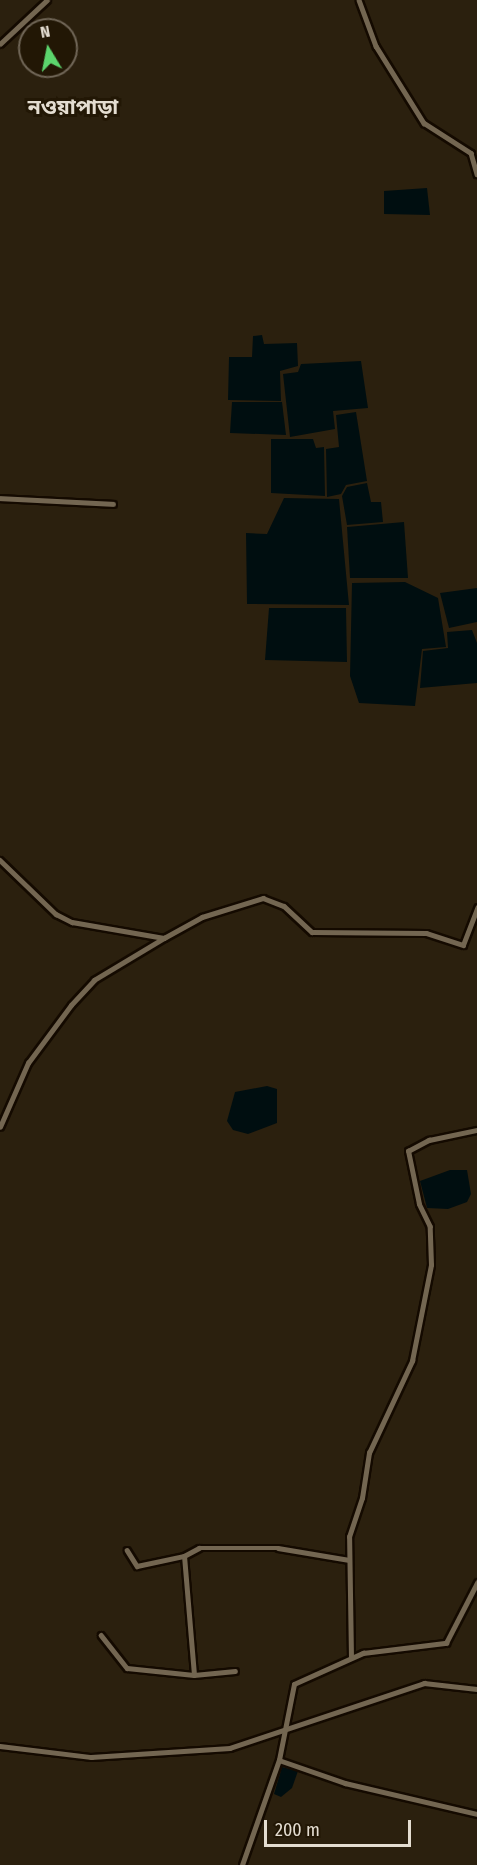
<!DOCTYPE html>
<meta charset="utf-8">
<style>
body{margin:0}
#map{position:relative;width:477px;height:1865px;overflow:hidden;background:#2b200e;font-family:"Fira Sans Condensed","Noto Sans Bengali",sans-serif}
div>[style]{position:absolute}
.water>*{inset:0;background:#000e10}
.roads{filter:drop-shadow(2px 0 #140a00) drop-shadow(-2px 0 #140a00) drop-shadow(0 2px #140a00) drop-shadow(0 -2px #140a00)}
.minor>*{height:4.5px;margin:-2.25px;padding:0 2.25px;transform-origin:2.25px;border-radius:2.25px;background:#736651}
span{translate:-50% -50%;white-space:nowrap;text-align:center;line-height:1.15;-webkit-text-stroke:6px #221705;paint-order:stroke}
.quarter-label{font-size:21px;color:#e4ddd1;font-weight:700}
.north{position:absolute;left:18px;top:18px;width:60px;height:60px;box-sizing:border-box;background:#221705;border:2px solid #706657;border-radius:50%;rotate:350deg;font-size:16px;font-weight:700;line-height:24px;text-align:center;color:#e4ddd1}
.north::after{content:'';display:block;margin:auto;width:21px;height:27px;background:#5cd56d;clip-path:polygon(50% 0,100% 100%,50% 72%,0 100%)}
.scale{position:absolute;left:264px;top:1820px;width:147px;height:27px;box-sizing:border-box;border:3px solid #e4ddd1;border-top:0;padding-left:8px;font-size:18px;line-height:21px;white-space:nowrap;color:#e4ddd1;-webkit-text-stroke:4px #221705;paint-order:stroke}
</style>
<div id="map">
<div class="water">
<div style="clip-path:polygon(427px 188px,430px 215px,384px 214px,384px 191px)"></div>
<div style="clip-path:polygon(262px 335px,264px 344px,297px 343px,298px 366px,280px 371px,281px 401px,228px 400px,229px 357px,252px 357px,253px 336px)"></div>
<div style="clip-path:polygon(361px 361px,368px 408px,333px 411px,335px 429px,290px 437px,283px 374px,298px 372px,301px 364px)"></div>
<div style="clip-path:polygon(232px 402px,282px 402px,286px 435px,230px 433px)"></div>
<div style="clip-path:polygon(356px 412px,367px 481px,346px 485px,341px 494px,327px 497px,326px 449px,339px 447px,336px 415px)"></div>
<div style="clip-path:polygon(271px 439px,313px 439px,316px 448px,324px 447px,325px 496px,271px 493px)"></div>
<div style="clip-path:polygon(367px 483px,371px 502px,381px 502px,383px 522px,347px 525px,342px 496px,347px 487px)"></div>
<div style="clip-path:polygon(284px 498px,339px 499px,349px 605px,247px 604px,246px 533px,267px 534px)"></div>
<div style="clip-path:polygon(404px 522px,408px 578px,350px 578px,347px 527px)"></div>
<div style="clip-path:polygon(405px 582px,438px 598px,446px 647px,422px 649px,415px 706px,359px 703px,350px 676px,352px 583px)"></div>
<div style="clip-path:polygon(477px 588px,477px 622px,449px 628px,440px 593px)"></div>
<div style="clip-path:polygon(269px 608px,346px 608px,347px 662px,265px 660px)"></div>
<div style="clip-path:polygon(472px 630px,477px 643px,477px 683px,420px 688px,423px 651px,448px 648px,447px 632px)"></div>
<div style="clip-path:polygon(267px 1086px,277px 1089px,277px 1123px,248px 1134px,233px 1130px,227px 1121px,235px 1092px)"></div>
<div style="clip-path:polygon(450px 1170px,467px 1170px,471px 1194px,467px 1202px,448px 1209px,427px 1208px,420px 1181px)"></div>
<div style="clip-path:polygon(282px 1767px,298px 1771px,292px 1788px,281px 1797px,274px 1794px)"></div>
</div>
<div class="roads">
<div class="minor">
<div style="left:359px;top:0;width:49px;rotate:69.7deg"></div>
<div style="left:376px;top:46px;width:91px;rotate:58.1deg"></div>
<div style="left:424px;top:123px;width:56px;rotate:32.6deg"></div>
<div style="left:471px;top:153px;width:22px;rotate:74deg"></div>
<div style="left:0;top:44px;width:64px;rotate:-43.1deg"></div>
<div style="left:0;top:498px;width:113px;rotate:3deg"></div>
<div style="left:0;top:860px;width:78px;rotate:44deg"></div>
<div style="left:56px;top:914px;width:18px;rotate:27deg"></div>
<div style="left:72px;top:922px;width:93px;rotate:9.9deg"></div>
<div style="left:164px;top:938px;width:43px;rotate:-28.9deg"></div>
<div style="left:202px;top:917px;width:64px;rotate:-17.3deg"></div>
<div style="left:263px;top:898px;width:22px;rotate:21deg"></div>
<div style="left:284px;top:906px;width:38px;rotate:43deg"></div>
<div style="left:312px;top:932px;width:114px;rotate:0.5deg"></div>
<div style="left:426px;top:933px;width:39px;rotate:18deg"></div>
<div style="left:463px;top:945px;width:40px;rotate:-69deg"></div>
<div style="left:0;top:1127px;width:70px;rotate:-66.4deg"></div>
<div style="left:28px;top:1063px;width:72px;rotate:-53.4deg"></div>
<div style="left:71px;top:1005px;width:34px;rotate:-47deg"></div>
<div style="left:94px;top:980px;width:82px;rotate:-31deg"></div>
<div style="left:127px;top:1550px;width:19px;rotate:58deg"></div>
<div style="left:137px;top:1566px;width:48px;rotate:-12deg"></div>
<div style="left:184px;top:1556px;width:17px;rotate:-28deg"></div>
<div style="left:199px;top:1548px;width:79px"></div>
<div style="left:278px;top:1548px;width:72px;rotate:9.6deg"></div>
<div style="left:101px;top:1635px;width:42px;rotate:51.8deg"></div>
<div style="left:127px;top:1668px;width:67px;rotate:6deg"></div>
<div style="left:194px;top:1675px;width:119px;rotate:-94.8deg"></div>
<div style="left:351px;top:1658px;width:121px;rotate:-90.9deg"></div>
<div style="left:349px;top:1537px;width:41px;rotate:-71.6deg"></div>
<div style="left:362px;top:1498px;width:46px;rotate:-81.2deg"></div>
<div style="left:369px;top:1453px;width:102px;rotate:-64.9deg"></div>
<div style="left:412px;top:1361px;width:98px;rotate:-78.8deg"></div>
<div style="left:431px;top:1265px;width:38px;rotate:-92deg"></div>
<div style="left:430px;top:1227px;width:25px;rotate:-116deg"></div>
<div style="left:419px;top:1204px;width:54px;rotate:-101.7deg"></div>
<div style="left:408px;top:1151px;width:24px;rotate:-28deg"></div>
<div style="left:429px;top:1140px;width:49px;rotate:-11.8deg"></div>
<div style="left:194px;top:1675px;width:41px;rotate:-5.6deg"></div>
<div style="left:0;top:1746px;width:92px;rotate:6.9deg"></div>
<div style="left:91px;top:1757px;width:139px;rotate:-3.7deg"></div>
<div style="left:230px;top:1748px;width:205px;rotate:-18.5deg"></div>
<div style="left:424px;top:1683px;width:53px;rotate:6.5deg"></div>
<div style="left:279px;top:1760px;width:70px;rotate:19.2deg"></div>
<div style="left:345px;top:1783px;width:136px;rotate:13.2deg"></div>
<div style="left:242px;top:1865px;width:111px;rotate:-70.6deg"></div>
<div style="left:279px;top:1760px;width:77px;rotate:-78.8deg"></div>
<div style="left:294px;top:1684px;width:76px;rotate:-24.2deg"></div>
<div style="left:363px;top:1653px;width:84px;rotate:-6.9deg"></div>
<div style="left:446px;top:1643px;width:68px;rotate:-62.7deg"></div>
</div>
</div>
<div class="quarter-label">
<span style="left:73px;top:107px">নওয়াপাড়া</span>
</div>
<div class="north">N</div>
<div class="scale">200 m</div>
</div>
